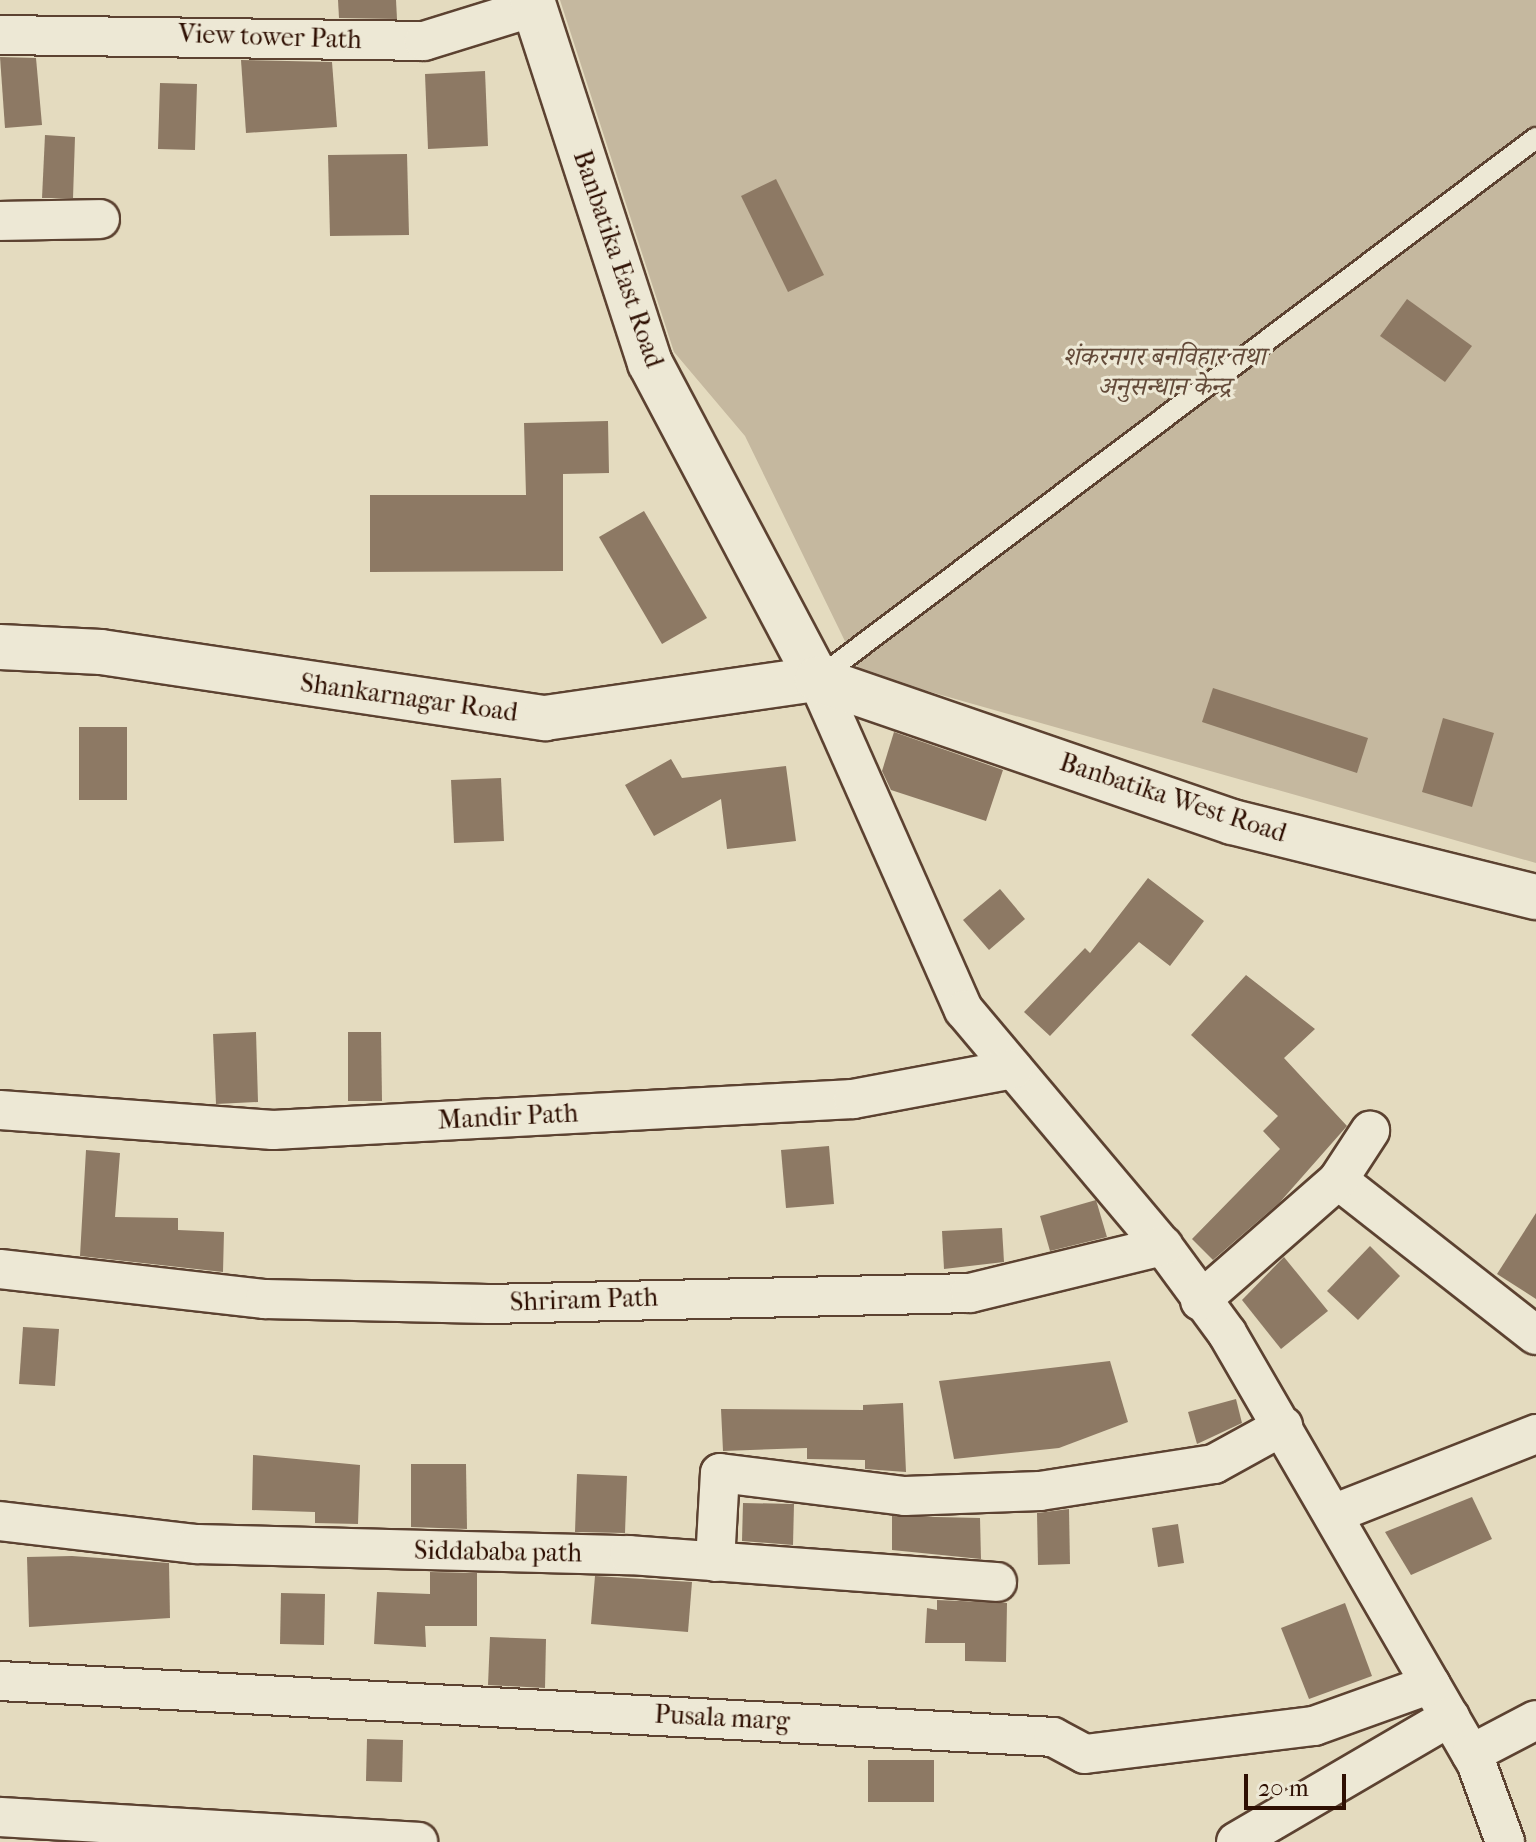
<!DOCTYPE html>
<meta charset="utf-8">
<style>
body{margin:0}
#map{position:relative;width:1536px;height:1842px;overflow:hidden;background:#e4dbbf;font-family:"IM FELL French Canon","Noto Serif Devanagari",serif}
div>[style]{position:absolute}
.green>*{inset:0;background:#c5b89f}
.building>*{inset:0;background:#8d7964}
.roads{filter:drop-shadow(2px 0 #5c4231) drop-shadow(-2px 0 #5c4231) drop-shadow(0 2px #5c4231) drop-shadow(0 -2px #5c4231)}
.service>*{height:20px;margin:-10px;padding:0 10px;transform-origin:10px;border-radius:10px;background:#ede8d5}
.minor>*{height:38px;margin:-19px;padding:0 19px;transform-origin:19px;border-radius:19px;background:#ede8d5}
.tertiary>*{height:44px;margin:-22px;padding:0 22px;transform-origin:22px;border-radius:22px;background:#ede8d5}
span{translate:-50% -50%;white-space:nowrap;text-align:center;line-height:1.15;-webkit-text-stroke:6px #ede8d5;paint-order:stroke}
.street-label{font-size:26px;color:#2e0f02}
.park-label{font-size:26px;color:#634a39;font-style:italic}
.scale{position:absolute;left:1244px;top:1774px;width:102px;height:36px;box-sizing:border-box;border:4px solid #2e0f02;border-top:0;padding-left:10px;font-size:24px;line-height:28px;white-space:nowrap;color:#2e0f02;-webkit-text-stroke:6px #ede8d5;paint-order:stroke}
</style>
<div id="map">
<div class="green">
<div style="clip-path:polygon(560px 0,1536px 0,1536px 863px,860px 672px,745px 436px,674px 352px)"></div>
</div>
<div class="building">
<div style="clip-path:polygon(338px 0,396px 0,397px 19px,339px 18px)"></div>
<div style="clip-path:polygon(0 57px,36px 58px,42px 125px,5px 128px)"></div>
<div style="clip-path:polygon(241px 60px,332px 62px,337px 127px,246px 133px)"></div>
<div style="clip-path:polygon(485px 71px,488px 146px,428px 149px,425px 74px)"></div>
<div style="clip-path:polygon(160px 83px,197px 84px,195px 150px,158px 149px)"></div>
<div style="clip-path:polygon(45px 135px,75px 137px,73px 198px,42px 198px)"></div>
<div style="clip-path:polygon(407px 154px,409px 235px,330px 236px,328px 155px)"></div>
<div style="clip-path:polygon(776px 179px,824px 275px,788px 292px,741px 196px)"></div>
<div style="clip-path:polygon(1407px 299px,1472px 346px,1445px 382px,1380px 336px)"></div>
<div style="clip-path:polygon(608px 421px,609px 473px,563px 474px,563px 571px,370px 572px,370px 495px,526px 495px,524px 423px)"></div>
<div style="clip-path:polygon(644px 511px,707px 618px,662px 644px,599px 537px)"></div>
<div style="clip-path:polygon(1213px 688px,1368px 738px,1357px 773px,1202px 722px)"></div>
<div style="clip-path:polygon(1443px 718px,1494px 733px,1472px 807px,1422px 792px)"></div>
<div style="clip-path:polygon(79px 727px,127px 727px,127px 800px,79px 800px)"></div>
<div style="clip-path:polygon(894px 732px,1003px 770px,986px 821px,891px 790px,882px 771px)"></div>
<div style="clip-path:polygon(671px 759px,682px 778px,786px 766px,796px 841px,727px 849px,721px 799px,654px 836px,625px 785px)"></div>
<div style="clip-path:polygon(501px 778px,504px 841px,454px 843px,451px 780px)"></div>
<div style="clip-path:polygon(1148px 878px,1204px 921px,1170px 966px,1139px 942px,1050px 1036px,1024px 1012px,1085px 948px,1090px 953px)"></div>
<div style="clip-path:polygon(1000px 889px,1025px 919px,989px 950px,963px 920px)"></div>
<div style="clip-path:polygon(1246px 975px,1315px 1029px,1284px 1058px,1347px 1126px,1280px 1202px,1213px 1260px,1192px 1239px,1280px 1149px,1263px 1131px,1278px 1116px,1191px 1035px)"></div>
<div style="clip-path:polygon(256px 1032px,258px 1102px,216px 1104px,213px 1034px)"></div>
<div style="clip-path:polygon(348px 1032px,381px 1032px,382px 1101px,348px 1101px)"></div>
<div style="clip-path:polygon(829px 1146px,834px 1204px,786px 1208px,781px 1150px)"></div>
<div style="clip-path:polygon(86px 1150px,120px 1153px,115px 1217px,178px 1218px,178px 1230px,224px 1232px,223px 1272px,80px 1256px)"></div>
<div style="clip-path:polygon(1096px 1200px,1107px 1237px,1050px 1251px,1040px 1216px)"></div>
<div style="clip-path:polygon(1536px 1213px,1536px 1299px,1497px 1274px)"></div>
<div style="clip-path:polygon(1002px 1228px,1004px 1262px,944px 1269px,942px 1231px)"></div>
<div style="clip-path:polygon(1370px 1246px,1400px 1276px,1358px 1320px,1327px 1291px)"></div>
<div style="clip-path:polygon(1284px 1257px,1328px 1311px,1281px 1349px,1242px 1300px)"></div>
<div style="clip-path:polygon(23px 1327px,59px 1329px,55px 1386px,19px 1384px)"></div>
<div style="clip-path:polygon(1110px 1361px,1128px 1422px,1059px 1448px,954px 1459px,939px 1381px)"></div>
<div style="clip-path:polygon(1236px 1399px,1242px 1423px,1197px 1444px,1188px 1412px)"></div>
<div style="clip-path:polygon(903px 1403px,906px 1472px,865px 1469px,865px 1460px,807px 1459px,807px 1448px,723px 1451px,721px 1409px,863px 1410px,863px 1405px)"></div>
<div style="clip-path:polygon(253px 1455px,360px 1465px,358px 1524px,315px 1523px,315px 1512px,252px 1510px)"></div>
<div style="clip-path:polygon(411px 1464px,466px 1464px,467px 1529px,411px 1527px)"></div>
<div style="clip-path:polygon(577px 1474px,627px 1476px,625px 1533px,575px 1532px)"></div>
<div style="clip-path:polygon(1472px 1497px,1492px 1539px,1411px 1575px,1385px 1532px)"></div>
<div style="clip-path:polygon(743px 1503px,794px 1504px,793px 1545px,742px 1541px)"></div>
<div style="clip-path:polygon(1069px 1509px,1070px 1564px,1038px 1565px,1037px 1513px)"></div>
<div style="clip-path:polygon(892px 1516px,980px 1518px,981px 1559px,892px 1550px)"></div>
<div style="clip-path:polygon(1178px 1524px,1184px 1563px,1158px 1567px,1152px 1528px)"></div>
<div style="clip-path:polygon(72px 1556px,169px 1563px,170px 1618px,29px 1627px,27px 1557px)"></div>
<div style="clip-path:polygon(430px 1572px,477px 1573px,477px 1626px,425px 1626px,426px 1647px,374px 1644px,377px 1592px,430px 1594px)"></div>
<div style="clip-path:polygon(595px 1576px,692px 1582px,688px 1632px,591px 1624px)"></div>
<div style="clip-path:polygon(281px 1593px,325px 1594px,324px 1645px,280px 1644px)"></div>
<div style="clip-path:polygon(937px 1600px,1007px 1603px,1006px 1662px,965px 1661px,965px 1643px,925px 1643px,927px 1608px,937px 1610px)"></div>
<div style="clip-path:polygon(1345px 1603px,1372px 1676px,1309px 1699px,1281px 1628px)"></div>
<div style="clip-path:polygon(490px 1637px,546px 1639px,545px 1688px,488px 1685px)"></div>
<div style="clip-path:polygon(367px 1739px,403px 1740px,402px 1782px,366px 1781px)"></div>
<div style="clip-path:polygon(868px 1760px,934px 1760px,934px 1802px,868px 1802px)"></div>
</div>
<div class="roads">
<div class="service">
<div style="left:817px;top:679px;width:900px;rotate:-36.96deg"></div>
</div>
<div class="minor">
<div style="left:0;top:35px;width:424px;rotate:0.8deg"></div>
<div style="left:424px;top:41px;width:115px;rotate:-17.2deg"></div>
<div style="left:0;top:221px;width:100px;rotate:-1.1deg"></div>
<div style="left:817px;top:679px;width:362px;rotate:66.1deg"></div>
<div style="left:964px;top:1010px;width:309px;rotate:49.9deg"></div>
<div style="left:1163px;top:1246px;width:108px;rotate:53.7deg"></div>
<div style="left:1227px;top:1333px;width:499px;rotate:59.9deg"></div>
<div style="left:1477px;top:1765px;width:82px;rotate:70deg"></div>
<div style="left:0;top:1110px;width:274px;rotate:4.2deg"></div>
<div style="left:273px;top:1130px;width:581px;rotate:-3.06deg"></div>
<div style="left:853px;top:1099px;width:163px;rotate:-10.6deg"></div>
<div style="left:1338px;top:1180px;width:251px;rotate:38.1deg"></div>
<div style="left:0;top:1269px;width:267px;rotate:6.5deg"></div>
<div style="left:265px;top:1299px;width:223px;rotate:1.3deg"></div>
<div style="left:488px;top:1304px;width:482px;rotate:-1.3deg"></div>
<div style="left:970px;top:1293px;width:199px;rotate:-13.7deg"></div>
<div style="left:1200px;top:1301px;width:184px;rotate:-41.2deg"></div>
<div style="left:1338px;top:1180px;width:59px;rotate:-56.9deg"></div>
<div style="left:1333px;top:1514px;width:218px;rotate:-21.5deg"></div>
<div style="left:0;top:1521px;width:198px;rotate:6.7deg"></div>
<div style="left:197px;top:1544px;width:432px;rotate:1.5deg"></div>
<div style="left:629px;top:1555px;width:369px;rotate:4.2deg"></div>
<div style="left:715px;top:1562px;width:89px;rotate:-86.8deg"></div>
<div style="left:720px;top:1473px;width:186px;rotate:7.1deg"></div>
<div style="left:905px;top:1496px;width:135px;rotate:-2.1deg"></div>
<div style="left:1040px;top:1491px;width:176px;rotate:-8.8deg"></div>
<div style="left:1214px;top:1464px;width:79px;rotate:-28.8deg"></div>
<div style="left:0;top:1681px;width:1054px;rotate:3.04deg"></div>
<div style="left:1053px;top:1737px;width:36px;rotate:28deg"></div>
<div style="left:1085px;top:1754px;width:231px;rotate:-7deg"></div>
<div style="left:1314px;top:1726px;width:124px;rotate:-19.7deg"></div>
<div style="left:1471px;top:1754px;width:73px;rotate:-27.6deg"></div>
<div style="left:0;top:1817px;width:419px;rotate:3.4deg"></div>
<div style="left:1236px;top:1842px;width:248px;rotate:-30.3deg"></div>
</div>
<div class="tertiary">
<div style="left:532px;top:0;width:382px;rotate:72deg"></div>
<div style="left:650px;top:363px;width:357px;rotate:62.1deg"></div>
<div style="left:0;top:647px;width:101px;rotate:2.8deg"></div>
<div style="left:101px;top:652px;width:449px;rotate:8.5deg"></div>
<div style="left:545px;top:718px;width:275px;rotate:-8.2deg"></div>
<div style="left:817px;top:679px;width:439px;rotate:19deg"></div>
<div style="left:1232px;top:822px;width:313px;rotate:13.9deg"></div>
</div>
</div>
<div class="street-label">
<span style="left:270px;top:37px;rotate:2deg">View tower Path</span>
<span style="left:618px;top:259px;rotate:71deg">Banbatika East Road</span>
<span style="left:409px;top:698px;rotate:8deg">Shankarnagar Road</span>
<span style="left:1173px;top:798px;rotate:18deg">Banbatika West Road</span>
<span style="left:508px;top:1117px;rotate:-3deg">Mandir Path</span>
<span style="left:584px;top:1300px;rotate:-2deg">Shriram Path</span>
<span style="left:498px;top:1552px;rotate:1deg">Siddababa path</span>
<span style="left:722px;top:1718px;rotate:3deg">Pusala marg</span>
</div>
<div class="park-label">
<span style="left:1164px;top:372px">शंकरनगर बनविहार तथा<br>अनुसन्धान केन्द्र</span>
</div>
<div class="scale">20 m</div>
</div>
